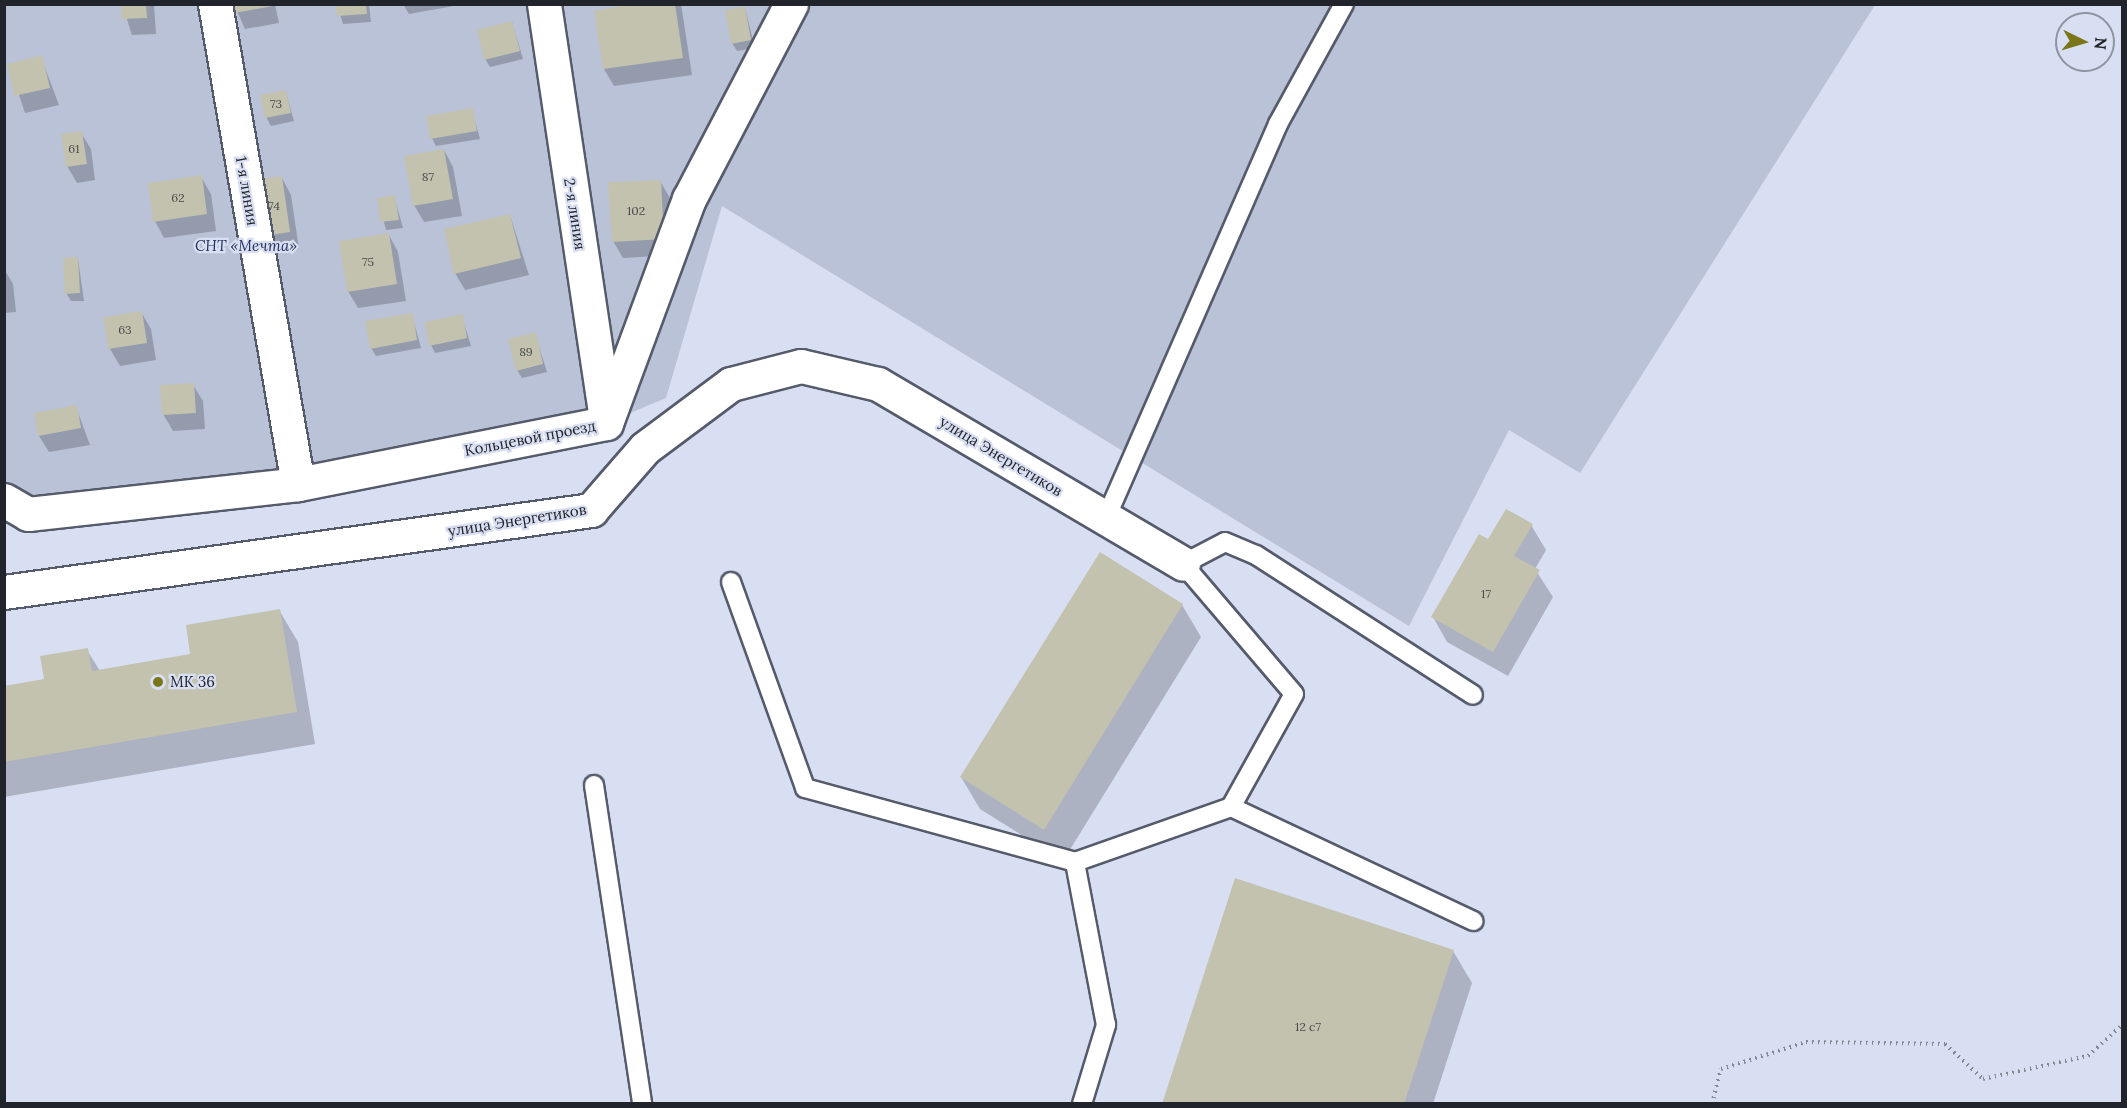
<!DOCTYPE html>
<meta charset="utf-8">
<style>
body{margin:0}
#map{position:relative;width:2127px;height:1108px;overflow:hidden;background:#d8dff2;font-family:Lora,serif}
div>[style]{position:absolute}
.green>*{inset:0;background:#bac2d8}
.shadow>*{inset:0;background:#0003}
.building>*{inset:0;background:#c3c2af}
.path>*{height:4px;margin-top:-2px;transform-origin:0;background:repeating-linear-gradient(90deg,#838895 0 1.5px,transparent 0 6px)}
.roads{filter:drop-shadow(2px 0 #555b6b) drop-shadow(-2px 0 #555b6b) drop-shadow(0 2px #555b6b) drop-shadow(0 -2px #555b6b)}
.lane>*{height:18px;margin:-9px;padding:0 9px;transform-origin:9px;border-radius:9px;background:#fff}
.street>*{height:33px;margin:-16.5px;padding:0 16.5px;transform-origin:16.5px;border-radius:16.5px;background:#fff}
.dots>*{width:16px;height:16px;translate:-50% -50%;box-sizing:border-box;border:3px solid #d8dff2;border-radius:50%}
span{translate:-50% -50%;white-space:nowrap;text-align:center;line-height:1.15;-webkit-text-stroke:4.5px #d8dff2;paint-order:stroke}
.number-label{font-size:12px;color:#4a4c4b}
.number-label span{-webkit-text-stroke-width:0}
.street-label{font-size:15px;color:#21242a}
.park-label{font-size:15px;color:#24315b;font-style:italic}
.poi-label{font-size:15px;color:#21242a}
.left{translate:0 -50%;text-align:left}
.frame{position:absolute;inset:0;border:6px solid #21242a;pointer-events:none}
.north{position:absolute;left:2055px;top:12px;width:60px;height:60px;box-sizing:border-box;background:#d8dff2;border:2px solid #8f94a2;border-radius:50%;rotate:95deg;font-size:16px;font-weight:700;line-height:24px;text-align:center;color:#21242a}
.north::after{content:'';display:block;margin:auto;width:21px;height:27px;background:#7b761a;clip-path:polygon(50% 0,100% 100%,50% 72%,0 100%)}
</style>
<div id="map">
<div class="green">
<div style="clip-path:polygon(5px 5px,1875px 5px,1580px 473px,1509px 430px,1409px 626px,722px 206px,666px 398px,606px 423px,5px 521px)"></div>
</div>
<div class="shadow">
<div style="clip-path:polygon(122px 4px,154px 4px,156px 34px,132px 35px)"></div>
<div style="clip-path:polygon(234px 4px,275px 4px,279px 23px,245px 29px)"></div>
<div style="clip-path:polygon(337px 4px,369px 4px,371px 22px,343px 24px)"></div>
<div style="clip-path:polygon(403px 4px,465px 4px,409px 14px)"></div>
<div style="clip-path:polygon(634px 4px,681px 4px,692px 75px,614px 86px,604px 69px,596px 13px)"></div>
<div style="clip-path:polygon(745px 8px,755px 48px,737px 51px,732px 43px)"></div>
<div style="clip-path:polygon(512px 22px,523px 59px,490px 67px,485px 59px)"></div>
<div style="clip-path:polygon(41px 57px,59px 105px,25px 113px,9px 65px)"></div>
<div style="clip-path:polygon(286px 92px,294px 121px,271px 126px,266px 117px)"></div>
<div style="clip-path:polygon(472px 110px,480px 139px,436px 146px,432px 138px)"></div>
<div style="clip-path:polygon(81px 133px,91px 149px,95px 180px,77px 183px,67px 166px)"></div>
<div style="clip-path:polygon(444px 150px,453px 167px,462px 216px,424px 222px,414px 205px)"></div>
<div style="clip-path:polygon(201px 177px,211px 194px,216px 231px,164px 238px,155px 221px)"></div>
<div style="clip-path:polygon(282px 178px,291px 195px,299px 249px,276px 252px,267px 235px)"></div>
<div style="clip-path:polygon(660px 181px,670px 198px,673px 255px,623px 258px,613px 241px)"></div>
<div style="clip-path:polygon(394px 196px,403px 228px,386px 230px,378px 199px)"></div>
<div style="clip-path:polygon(510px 215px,529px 275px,465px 290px,455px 273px)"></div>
<div style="clip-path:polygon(389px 235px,398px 252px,406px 301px,358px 308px,348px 291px)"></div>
<div style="clip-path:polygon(78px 259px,84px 301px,71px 301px,66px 293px)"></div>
<div style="clip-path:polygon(4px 269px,13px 284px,16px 312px,4px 313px)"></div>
<div style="clip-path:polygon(141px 312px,151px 329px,156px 360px,120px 366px,110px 349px)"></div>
<div style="clip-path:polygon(412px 315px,421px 348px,376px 356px,371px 348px)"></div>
<div style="clip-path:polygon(462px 316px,471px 346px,435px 353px,431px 345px)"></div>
<div style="clip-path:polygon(535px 334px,547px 372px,522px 378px,517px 370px)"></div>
<div style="clip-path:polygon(193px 385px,203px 401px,205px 429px,173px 431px,163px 414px)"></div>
<div style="clip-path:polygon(76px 407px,90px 445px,49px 452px,39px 436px)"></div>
<div style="clip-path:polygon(1531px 525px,1546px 550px,1535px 569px,1553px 597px,1508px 676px,1447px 642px,1433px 617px,1489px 541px)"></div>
<div style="clip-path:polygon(1182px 605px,1201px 637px,1063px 861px,980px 809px,961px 777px)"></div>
<div style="clip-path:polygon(279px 610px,298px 642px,315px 744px,4px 797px,4px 687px,46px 680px,87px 650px,100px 671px,192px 655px)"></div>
<div style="clip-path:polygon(1453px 951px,1472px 983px,1433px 1104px,1163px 1104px)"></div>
</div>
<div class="building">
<div style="clip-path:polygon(121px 4px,146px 4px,147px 18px,121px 19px)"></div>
<div style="clip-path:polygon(232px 4px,273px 4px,273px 6px,234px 13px)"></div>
<div style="clip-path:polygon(335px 4px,366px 4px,367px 14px,337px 16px)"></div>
<div style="clip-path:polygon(632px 4px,675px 4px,683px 58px,603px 69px,594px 11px)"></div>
<div style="clip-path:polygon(745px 6px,751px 40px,731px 44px,725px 10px)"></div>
<div style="clip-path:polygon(512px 21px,520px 51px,484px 60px,477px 30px)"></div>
<div style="clip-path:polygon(42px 55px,50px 88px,14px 96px,7px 64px)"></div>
<div style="clip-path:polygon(286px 90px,291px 113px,265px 118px,260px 95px)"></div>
<div style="clip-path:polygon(473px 108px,477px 131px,430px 139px,426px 116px)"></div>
<div style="clip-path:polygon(82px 131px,87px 164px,66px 167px,61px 134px)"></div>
<div style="clip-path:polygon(444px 149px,453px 199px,413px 206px,404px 156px)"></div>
<div style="clip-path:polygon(202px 175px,207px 214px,153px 222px,148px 183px)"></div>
<div style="clip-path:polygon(282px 176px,290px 232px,265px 236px,258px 179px)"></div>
<div style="clip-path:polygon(661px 180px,664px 239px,612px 242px,608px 182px)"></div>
<div style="clip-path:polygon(395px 195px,399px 220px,380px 222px,377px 198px)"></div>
<div style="clip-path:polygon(510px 214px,521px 258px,454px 274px,444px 229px)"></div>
<div style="clip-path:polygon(389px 233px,397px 284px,347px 292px,339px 241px)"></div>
<div style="clip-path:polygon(78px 257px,80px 293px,65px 294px,63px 258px)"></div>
<div style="clip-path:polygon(142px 311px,147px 343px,108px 349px,103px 317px)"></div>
<div style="clip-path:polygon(413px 313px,417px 340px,370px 349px,365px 321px)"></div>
<div style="clip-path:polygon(463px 314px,467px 338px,429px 346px,425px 322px)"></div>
<div style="clip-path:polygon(536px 332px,543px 364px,516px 371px,508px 339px)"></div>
<div style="clip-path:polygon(194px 383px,196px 413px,162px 415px,160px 385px)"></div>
<div style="clip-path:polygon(77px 405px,81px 428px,38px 436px,34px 413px)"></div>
<div style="clip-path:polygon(1506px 509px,1533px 524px,1514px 556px,1540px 570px,1493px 652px,1431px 617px,1479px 534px,1488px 539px)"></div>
<div style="clip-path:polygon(1100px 552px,1183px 604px,1044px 830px,960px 777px)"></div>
<div style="clip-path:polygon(280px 609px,297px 712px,4px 762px,4px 686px,44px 679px,40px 656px,88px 648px,92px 671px,190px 654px,186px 625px)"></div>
<div style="clip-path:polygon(1235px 878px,1454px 950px,1404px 1104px,1162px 1104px)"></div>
</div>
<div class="path">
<div style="left:1712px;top:1104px;width:36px;rotate:-76deg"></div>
<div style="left:1721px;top:1069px;width:89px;rotate:-17.6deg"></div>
<div style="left:1806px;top:1042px;width:139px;rotate:0.8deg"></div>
<div style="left:1945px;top:1044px;width:52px;rotate:42.6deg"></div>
<div style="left:1983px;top:1079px;width:107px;rotate:-12.4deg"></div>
<div style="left:2088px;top:1056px;width:46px;rotate:-42.4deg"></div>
</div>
<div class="roads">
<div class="lane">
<div style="left:1106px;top:518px;width:430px;rotate:-66.4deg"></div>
<div style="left:1278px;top:124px;width:137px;rotate:-61.2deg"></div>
<div style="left:731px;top:582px;width:219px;rotate:70.2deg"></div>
<div style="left:805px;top:788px;width:280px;rotate:15.3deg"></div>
<div style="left:594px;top:785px;width:323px;rotate:81.4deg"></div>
<div style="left:1231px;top:807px;width:268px;rotate:25.2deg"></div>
<div style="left:1082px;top:1104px;width:83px;rotate:-73.1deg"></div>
<div style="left:1106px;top:1025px;width:166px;rotate:-100.8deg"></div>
<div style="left:1075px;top:862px;width:165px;rotate:-19.4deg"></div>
<div style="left:1231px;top:807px;width:129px;rotate:-60.9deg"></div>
<div style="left:1294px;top:694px;width:171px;rotate:-130.5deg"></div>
<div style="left:1183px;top:564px;width:47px;rotate:-27.6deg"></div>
<div style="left:1225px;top:542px;width:34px;rotate:23deg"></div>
<div style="left:1256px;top:555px;width:258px;rotate:32.8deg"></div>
</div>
<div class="street">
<div style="left:215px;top:4px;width:487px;rotate:80.2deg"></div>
<div style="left:544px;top:4px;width:419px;rotate:81.5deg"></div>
<div style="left:4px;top:500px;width:28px;rotate:30deg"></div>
<div style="left:28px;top:514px;width:272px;rotate:-6.3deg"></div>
<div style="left:298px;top:484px;width:314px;rotate:-11.2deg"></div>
<div style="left:606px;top:423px;width:239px;rotate:-69.7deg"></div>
<div style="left:689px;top:199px;width:220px;rotate:-62.4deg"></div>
<div style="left:4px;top:592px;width:593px;rotate:-7.95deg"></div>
<div style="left:591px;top:510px;width:82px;rotate:-48.9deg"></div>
<div style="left:645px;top:448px;width:107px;rotate:-36.7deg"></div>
<div style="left:731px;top:384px;width:72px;rotate:-14.4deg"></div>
<div style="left:801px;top:366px;width:79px;rotate:13.2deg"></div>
<div style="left:878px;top:384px;width:354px;rotate:30.5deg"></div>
</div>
</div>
<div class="dots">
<div style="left:158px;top:682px;background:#7b761a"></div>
</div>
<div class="number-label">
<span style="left:276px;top:104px">73</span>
<span style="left:74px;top:149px">61</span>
<span style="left:428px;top:177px">87</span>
<span style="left:178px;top:198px">62</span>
<span style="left:274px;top:206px">74</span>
<span style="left:636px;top:211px">102</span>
<span style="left:368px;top:262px">75</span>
<span style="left:125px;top:330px">63</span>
<span style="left:526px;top:352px">89</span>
<span style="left:1486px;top:594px">17</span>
<span style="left:1308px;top:1027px">12 с7</span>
</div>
<div class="street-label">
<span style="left:247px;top:191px;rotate:80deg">1-я линия</span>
<span style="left:575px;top:214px;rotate:81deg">2-я линия</span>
<span style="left:530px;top:438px;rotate:-11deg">Кольцевой проезд</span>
<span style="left:1001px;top:456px;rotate:31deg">улица Энергетиков</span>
<span style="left:517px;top:520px;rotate:-9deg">улица Энергетиков</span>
</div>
<div class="park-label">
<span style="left:246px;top:246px">СНТ «Мечта»</span>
</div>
<div class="poi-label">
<span class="left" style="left:170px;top:682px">МК 36</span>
</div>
<div class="frame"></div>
<div class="north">N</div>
</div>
